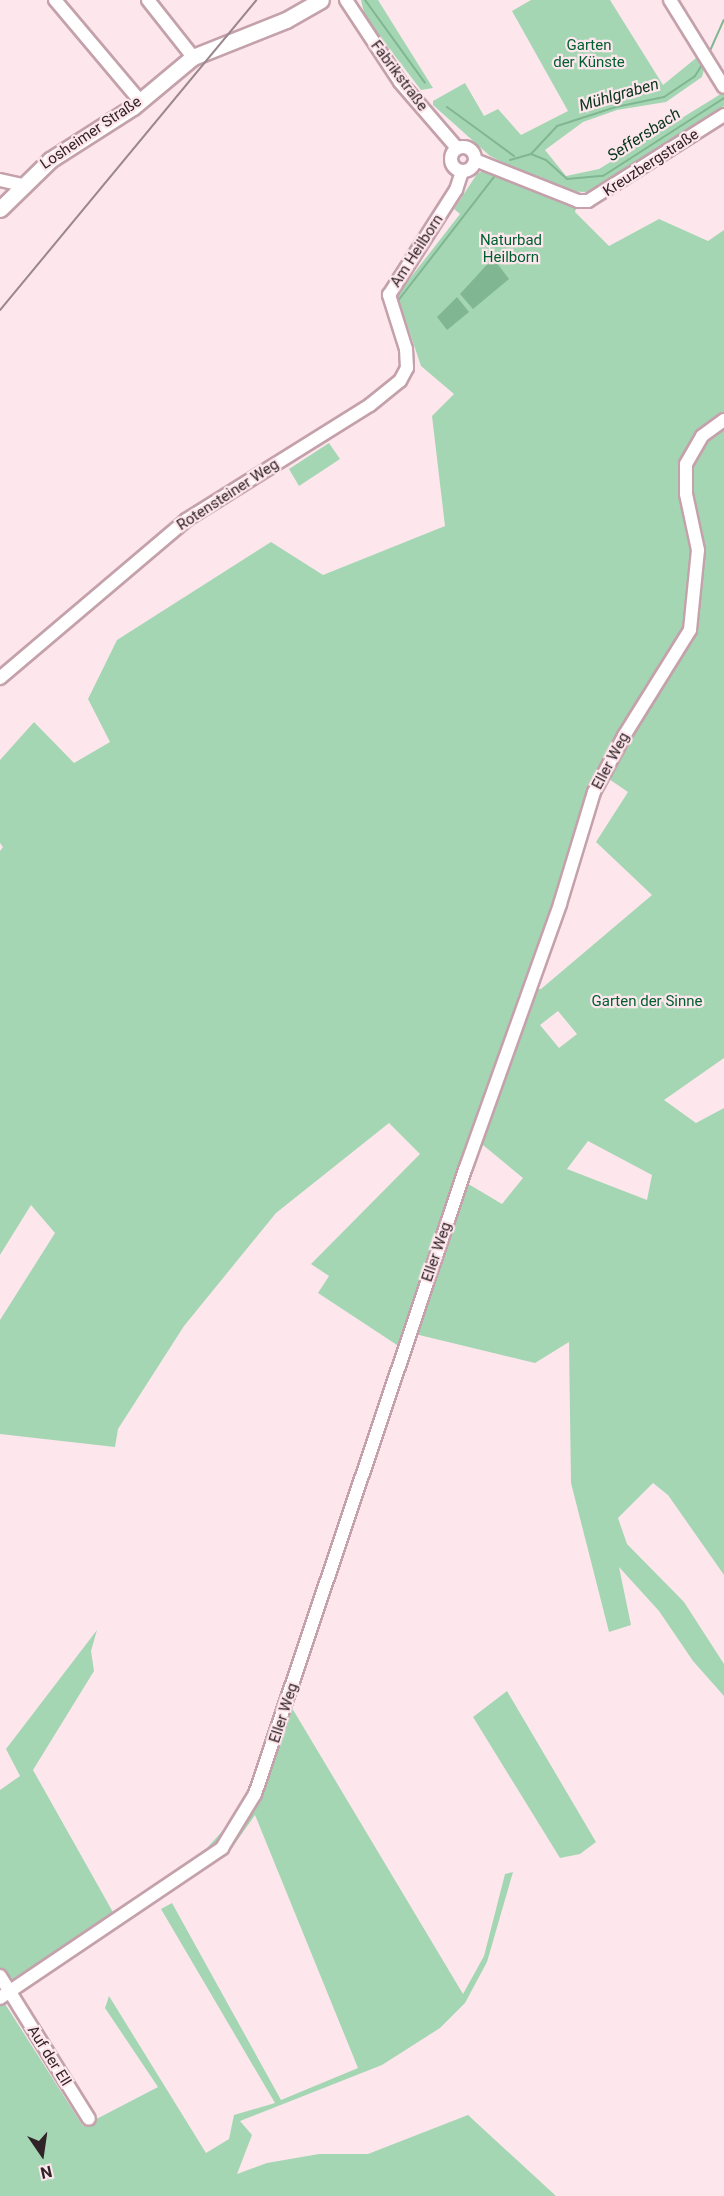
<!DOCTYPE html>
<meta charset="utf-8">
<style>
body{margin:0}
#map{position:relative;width:724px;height:2196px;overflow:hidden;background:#fde7ed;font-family:Roboto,sans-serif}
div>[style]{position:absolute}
.green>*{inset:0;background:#a4d6b3}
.water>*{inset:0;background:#80b691}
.stream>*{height:2px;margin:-1px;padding:0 1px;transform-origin:1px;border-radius:1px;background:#80b691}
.roads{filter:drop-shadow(2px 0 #c4a1ab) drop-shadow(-2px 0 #c4a1ab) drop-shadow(0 2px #c4a1ab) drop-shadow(0 -2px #c4a1ab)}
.minor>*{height:12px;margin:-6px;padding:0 6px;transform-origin:6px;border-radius:6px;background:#fff}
.minor>.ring{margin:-6px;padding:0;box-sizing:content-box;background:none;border:12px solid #fff;border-radius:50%}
.major>*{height:15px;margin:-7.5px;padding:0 7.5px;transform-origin:7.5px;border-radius:7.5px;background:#fff}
.rail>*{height:2px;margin:-1px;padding:0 1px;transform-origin:1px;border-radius:1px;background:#9a888d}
span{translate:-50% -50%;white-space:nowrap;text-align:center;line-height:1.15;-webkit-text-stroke:4.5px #fde7ed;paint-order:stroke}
.park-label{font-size:15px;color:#005f31}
.street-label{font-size:15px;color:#312327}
.water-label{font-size:16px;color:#08341b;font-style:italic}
.north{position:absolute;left:12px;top:2124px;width:60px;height:60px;-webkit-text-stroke:4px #fde7ed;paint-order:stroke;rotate:167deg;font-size:16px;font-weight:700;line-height:24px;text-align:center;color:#312327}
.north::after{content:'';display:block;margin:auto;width:21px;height:27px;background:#312327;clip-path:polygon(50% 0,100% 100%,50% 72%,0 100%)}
</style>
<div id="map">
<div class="green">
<div style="clip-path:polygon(361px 0,378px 0,433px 88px,421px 90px,365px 17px)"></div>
<div style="clip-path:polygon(531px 0,610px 0,663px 85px,701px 54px,706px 62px,702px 77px,666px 102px,617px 110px,583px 122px,545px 150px,566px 176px,599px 169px,724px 92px,724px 106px,705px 123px,601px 188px,586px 192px,561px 191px,490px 156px,433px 105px,433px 101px,465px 83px,484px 116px,498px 109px,521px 135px,568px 111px,512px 11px)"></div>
<div style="clip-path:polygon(evenodd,487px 168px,577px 206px,575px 212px,609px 246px,659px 219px,708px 241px,724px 230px,724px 1058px,664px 1100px,696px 1123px,724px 1108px,724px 1575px,668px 1495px,653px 1483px,618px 1518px,627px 1544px,684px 1602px,724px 1664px,724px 1696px,693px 1661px,659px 1611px,619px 1567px,631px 1625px,609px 1632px,571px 1483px,569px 1342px,535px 1363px,415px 1334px,397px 1345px,318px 1293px,329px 1276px,311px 1264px,420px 1154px,389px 1123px,276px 1213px,184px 1326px,118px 1429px,115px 1447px,0 1434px,0 1320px,55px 1233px,31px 1205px,0 1255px,0 851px,3px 847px,0 843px,0 760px,34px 722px,74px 763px,110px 742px,88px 699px,117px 640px,271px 542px,323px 575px,445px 526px,432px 416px,454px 394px,421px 366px,397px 295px,460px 214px,454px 209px,477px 174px,487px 168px,603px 775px,628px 792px,596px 842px,652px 895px,541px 989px,527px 990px,603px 775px,487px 168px,558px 1011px,577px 1034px,559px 1048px,540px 1025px,558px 1011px,487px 168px,588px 1141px,652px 1175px,647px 1200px,567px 1169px,588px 1141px,487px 168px,483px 1145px,523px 1178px,502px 1204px,465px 1182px,483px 1145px)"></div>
<div style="clip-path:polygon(329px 443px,340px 459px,299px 486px,289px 469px)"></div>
<div style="clip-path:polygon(97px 1630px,91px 1651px,94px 1671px,33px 1770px,114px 1914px,205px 1850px,230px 1823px,252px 1788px,286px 1698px,463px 1994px,484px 1956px,505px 1874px,513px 1872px,487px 1962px,465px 2003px,440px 2028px,382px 2065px,240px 2121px,252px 2135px,237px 2174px,267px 2163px,319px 2154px,368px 2154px,468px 2115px,556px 2196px,0 2196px,0 1996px,83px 2126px,158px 2087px,105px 2008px,109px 1996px,206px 2153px,229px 2139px,234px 2115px,275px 2103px,161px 1909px,172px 1903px,281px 2100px,358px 2068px,255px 1815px,229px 1852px,174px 1889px,114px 1914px,0 1989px,0 1790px,20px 1776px,6px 1749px)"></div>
<div style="clip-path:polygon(507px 1691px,596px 1842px,580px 1854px,560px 1858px,473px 1717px)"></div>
</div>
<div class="water">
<div style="clip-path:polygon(493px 258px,509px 279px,473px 309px,460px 294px)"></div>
<div style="clip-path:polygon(457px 297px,469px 312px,447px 330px,437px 317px)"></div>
</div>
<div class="stream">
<div style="left:365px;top:0;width:102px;rotate:54.1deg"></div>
<div style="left:709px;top:53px;width:36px;rotate:-66deg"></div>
<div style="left:447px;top:107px;width:83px;rotate:36.2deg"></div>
<div style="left:531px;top:154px;width:38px;rotate:-47deg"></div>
<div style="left:557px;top:126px;width:62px;rotate:-17.9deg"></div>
<div style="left:616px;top:107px;width:49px;rotate:-11.8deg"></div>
<div style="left:664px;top:97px;width:37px;rotate:-34deg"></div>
<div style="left:695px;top:76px;width:15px;rotate:-58deg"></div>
<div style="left:510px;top:160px;width:22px;rotate:-16deg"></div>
<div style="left:531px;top:154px;width:16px;rotate:22deg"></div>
<div style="left:546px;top:160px;width:28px;rotate:42deg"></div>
<div style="left:567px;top:179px;width:36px;rotate:-5deg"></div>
<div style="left:603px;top:176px;width:144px;rotate:-32.8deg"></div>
<div style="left:397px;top:302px;width:158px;rotate:-52.2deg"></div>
</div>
<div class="roads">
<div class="minor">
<div style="left:55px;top:0;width:132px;rotate:49.9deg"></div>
<div style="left:148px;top:0;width:73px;rotate:51.7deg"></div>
<div style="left:346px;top:0;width:98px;rotate:56.6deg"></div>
<div style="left:400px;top:82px;width:87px;rotate:49.2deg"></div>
<div style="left:670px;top:0;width:102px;rotate:58.2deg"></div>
<div class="ring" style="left:451px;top:147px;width:12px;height:12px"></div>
<div style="left:475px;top:160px;width:111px;rotate:21.7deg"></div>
<div style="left:578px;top:201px;width:10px"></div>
<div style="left:588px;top:201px;width:161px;rotate:-32.3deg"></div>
<div style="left:0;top:180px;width:22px;rotate:13deg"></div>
<div style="left:0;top:678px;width:244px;rotate:-40.3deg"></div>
<div style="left:186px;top:520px;width:217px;rotate:-32deg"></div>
<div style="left:370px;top:405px;width:38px;rotate:-39deg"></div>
<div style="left:400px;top:381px;width:15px;rotate:-62deg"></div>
<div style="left:407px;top:368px;width:19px;rotate:-93deg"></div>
<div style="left:406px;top:349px;width:57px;rotate:-107.5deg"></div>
<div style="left:389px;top:295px;width:125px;rotate:-57.5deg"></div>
<div style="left:456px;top:190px;width:20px;rotate:-72deg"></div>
<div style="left:0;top:1976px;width:168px;rotate:58.1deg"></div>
<div style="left:0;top:1998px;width:268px;rotate:-34deg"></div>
<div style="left:222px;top:1848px;width:63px;rotate:-58.6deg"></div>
<div style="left:255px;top:1794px;width:662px;rotate:-71.4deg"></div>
<div style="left:466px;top:1167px;width:279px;rotate:-70.3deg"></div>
<div style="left:560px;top:904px;width:117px;rotate:-73.1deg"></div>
<div style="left:594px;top:792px;width:64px;rotate:-61.8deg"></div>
<div style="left:624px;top:736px;width:125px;rotate:-58.1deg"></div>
<div style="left:690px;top:630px;width:80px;rotate:-84.3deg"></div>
<div style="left:698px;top:550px;width:57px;rotate:-102.1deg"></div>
<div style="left:686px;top:494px;width:30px;rotate:-90deg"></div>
<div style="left:686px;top:464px;width:32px;rotate:-60deg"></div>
<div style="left:702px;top:436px;width:27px;rotate:-36deg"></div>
</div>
<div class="major">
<div style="left:0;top:209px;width:70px;rotate:-44.4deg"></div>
<div style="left:50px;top:160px;width:98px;rotate:-32.6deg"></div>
<div style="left:133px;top:107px;width:78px;rotate:-39.8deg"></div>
<div style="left:193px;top:57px;width:100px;rotate:-21.7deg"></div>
<div style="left:286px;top:20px;width:40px;rotate:-29.7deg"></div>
</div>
</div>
<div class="rail">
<div style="left:0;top:310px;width:402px;rotate:-50.4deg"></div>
</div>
<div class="park-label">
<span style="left:589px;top:54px">Garten<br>der Künste</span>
<span style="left:511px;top:249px">Naturbad<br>Heilborn</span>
<span style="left:647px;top:1002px">Garten der Sinne</span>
</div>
<div class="street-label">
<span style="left:399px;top:76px;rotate:53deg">Fabrikstraße</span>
<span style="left:91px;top:133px;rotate:-34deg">Losheimer Straße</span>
<span style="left:651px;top:163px;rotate:-33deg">Kreuzbergstraße</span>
<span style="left:417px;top:251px;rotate:-57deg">Am Heilborn</span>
<span style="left:228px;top:495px;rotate:-33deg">Rotensteiner Weg</span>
<span style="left:611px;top:761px;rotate:-62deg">Eller Weg</span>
<span style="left:437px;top:1252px;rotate:-71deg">Eller Weg</span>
<span style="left:284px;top:1713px;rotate:-72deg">Eller Weg</span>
<span style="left:49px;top:2056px;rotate:58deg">Auf der Ell</span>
</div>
<div class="water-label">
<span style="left:619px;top:95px;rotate:-16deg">Mühlgraben</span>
<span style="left:644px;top:135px;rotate:-33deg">Seffersbach</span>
</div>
<div class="north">N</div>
</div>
